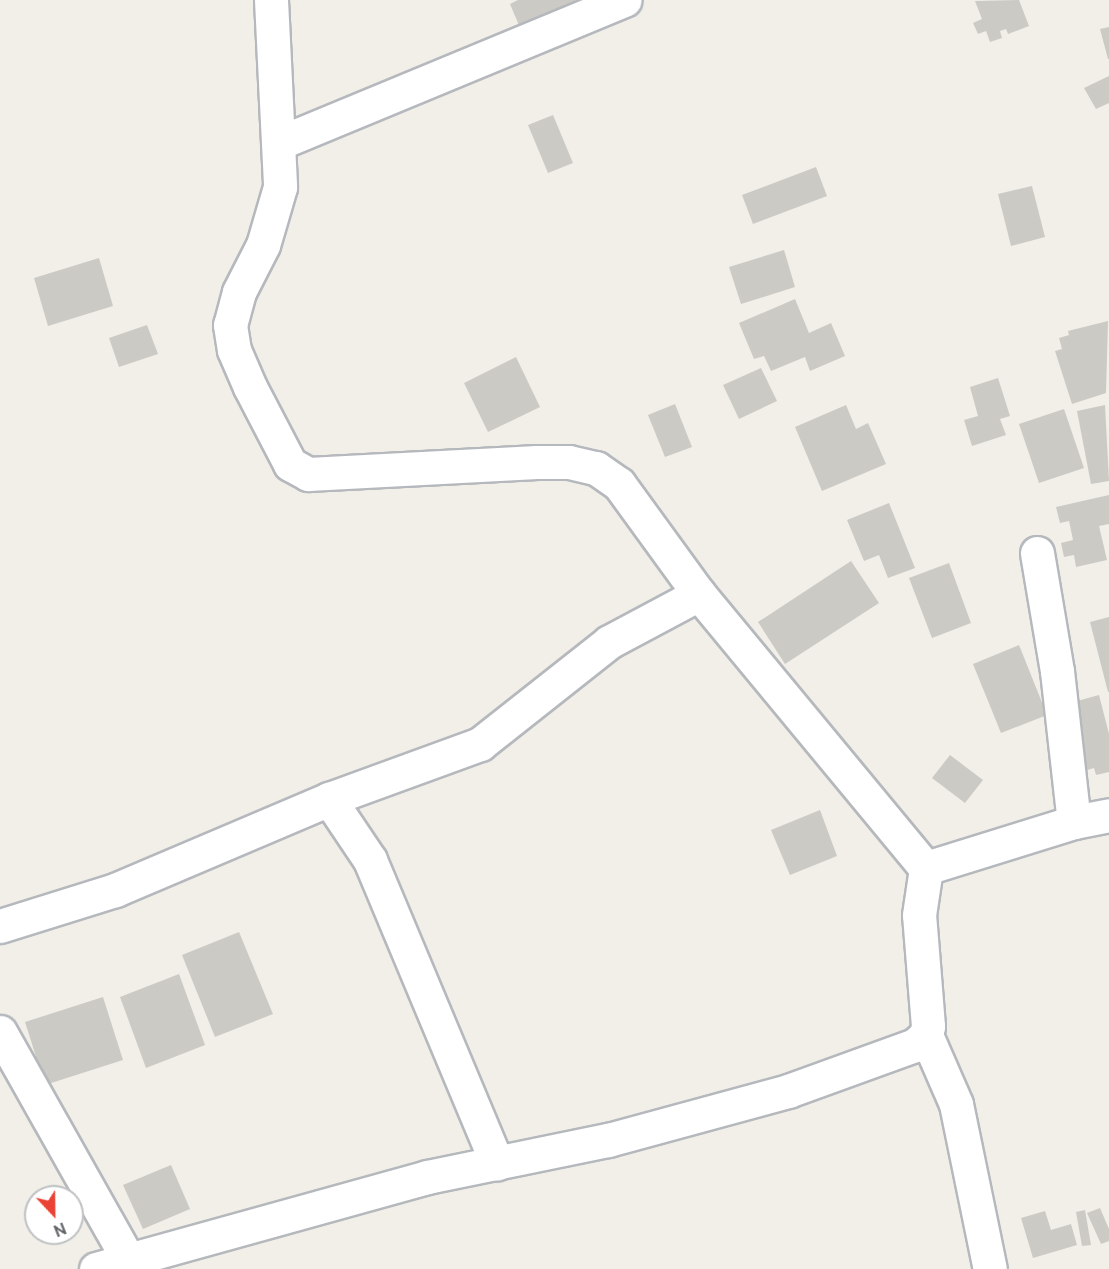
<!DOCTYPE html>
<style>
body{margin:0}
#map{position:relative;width:1109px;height:1269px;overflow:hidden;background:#f1efe8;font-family:Ubuntu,sans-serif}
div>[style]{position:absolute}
.building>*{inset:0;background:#cccac5}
.roads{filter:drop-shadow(2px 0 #b5b8bc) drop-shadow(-2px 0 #b5b8bc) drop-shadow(0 2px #b5b8bc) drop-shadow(0 -2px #b5b8bc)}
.minor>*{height:33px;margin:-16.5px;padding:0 16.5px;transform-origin:16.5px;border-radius:16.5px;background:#fff}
span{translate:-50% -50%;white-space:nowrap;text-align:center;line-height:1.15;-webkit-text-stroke:4.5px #fff;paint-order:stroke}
.north{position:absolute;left:24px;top:1185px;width:60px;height:60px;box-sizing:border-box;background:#fff;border:2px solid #bfc1c3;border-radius:50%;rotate:158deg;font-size:16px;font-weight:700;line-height:24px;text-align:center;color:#5f6368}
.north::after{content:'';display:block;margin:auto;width:21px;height:27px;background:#ea4335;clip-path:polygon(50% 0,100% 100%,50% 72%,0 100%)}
</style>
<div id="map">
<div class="building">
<div style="clip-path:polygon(518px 0,575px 0,577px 4px,521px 30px,510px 4px)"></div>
<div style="clip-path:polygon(1019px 0,1029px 26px,1008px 34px,1006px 29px,1000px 31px,1002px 38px,990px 42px,986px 31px,978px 34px,973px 23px,982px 19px,975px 1px)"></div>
<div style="clip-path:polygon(1109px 27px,1109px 59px,1108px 59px,1100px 29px)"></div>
<div style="clip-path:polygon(1109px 76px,1109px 103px,1096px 109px,1084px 88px)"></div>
<div style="clip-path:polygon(553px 115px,573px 163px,548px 173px,528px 125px)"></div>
<div style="clip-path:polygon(816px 167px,827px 196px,753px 224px,742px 195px)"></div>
<div style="clip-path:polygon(1032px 186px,1045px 237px,1011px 246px,998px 194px)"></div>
<div style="clip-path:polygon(784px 250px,795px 287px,741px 304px,729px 267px)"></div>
<div style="clip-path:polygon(99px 258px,113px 306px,48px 326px,34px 278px)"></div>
<div style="clip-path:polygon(795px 299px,809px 333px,831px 323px,845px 356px,810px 371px,805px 357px,771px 371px,764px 356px,754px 359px,739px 323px)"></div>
<div style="clip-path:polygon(1108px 321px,1106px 393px,1072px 404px,1055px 351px,1062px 349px,1059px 338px,1069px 335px,1068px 331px)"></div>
<div style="clip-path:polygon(147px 325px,158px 354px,119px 367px,109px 338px)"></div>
<div style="clip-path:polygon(516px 357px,540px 407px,488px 432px,464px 383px)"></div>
<div style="clip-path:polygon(761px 368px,777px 401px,739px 419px,723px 385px)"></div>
<div style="clip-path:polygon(998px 378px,1010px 416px,1000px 419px,1006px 435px,972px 446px,964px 420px,978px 416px,970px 387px)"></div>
<div style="clip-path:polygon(675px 404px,692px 447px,665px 457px,648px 415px)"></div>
<div style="clip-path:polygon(846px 405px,856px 429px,868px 423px,886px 464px,822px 491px,795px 427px)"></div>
<div style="clip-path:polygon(1105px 405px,1109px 481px,1091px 484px,1077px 411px)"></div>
<div style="clip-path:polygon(1064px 409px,1084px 468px,1039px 483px,1019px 424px)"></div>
<div style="clip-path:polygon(1109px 495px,1109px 524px,1099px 526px,1107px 560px,1076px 567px,1074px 555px,1064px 557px,1061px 543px,1073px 540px,1069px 521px,1060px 523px,1056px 507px)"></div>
<div style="clip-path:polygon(889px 503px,915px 568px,888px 578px,879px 555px,864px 561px,847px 520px)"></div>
<div style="clip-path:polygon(851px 561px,879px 603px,785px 664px,758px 622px)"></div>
<div style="clip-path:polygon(949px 563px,971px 623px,932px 638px,909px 578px)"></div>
<div style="clip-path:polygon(1109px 617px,1109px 692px,1108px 692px,1090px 622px)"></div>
<div style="clip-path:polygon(1019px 645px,1047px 715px,1001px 733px,973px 664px)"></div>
<div style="clip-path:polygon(1099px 695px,1109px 734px,1109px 772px,1096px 775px,1094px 768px,1084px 771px,1066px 704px)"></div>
<div style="clip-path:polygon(950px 755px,983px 780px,965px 803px,932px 778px)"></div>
<div style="clip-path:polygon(820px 810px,837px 856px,790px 875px,771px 830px)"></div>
<div style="clip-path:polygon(239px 932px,273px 1014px,215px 1037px,182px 955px)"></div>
<div style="clip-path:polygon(179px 974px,205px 1045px,146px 1068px,120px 997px)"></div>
<div style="clip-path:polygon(103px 997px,123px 1060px,45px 1085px,25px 1022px)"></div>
<div style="clip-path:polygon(171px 1165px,190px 1209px,143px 1229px,123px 1185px)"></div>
<div style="clip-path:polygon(1100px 1208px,1109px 1229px,1109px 1241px,1101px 1244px,1087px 1213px)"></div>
<div style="clip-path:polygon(1085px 1210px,1091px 1245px,1082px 1246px,1076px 1212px)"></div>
<div style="clip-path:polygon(1045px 1211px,1051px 1230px,1071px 1224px,1077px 1245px,1033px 1258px,1021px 1218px)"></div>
</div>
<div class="roads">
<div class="minor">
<div style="left:271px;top:0;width:187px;rotate:87.2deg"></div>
<div style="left:280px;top:187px;width:60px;rotate:106.3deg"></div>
<div style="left:263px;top:245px;width:53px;rotate:117.1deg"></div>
<div style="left:239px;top:292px;width:34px;rotate:105deg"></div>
<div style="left:230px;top:325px;width:25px;rotate:81deg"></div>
<div style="left:234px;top:350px;width:40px;rotate:66.6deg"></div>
<div style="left:250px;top:387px;width:87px;rotate:62.5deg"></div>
<div style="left:290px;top:464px;width:21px;rotate:29deg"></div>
<div style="left:308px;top:474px;width:229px;rotate:-3deg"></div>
<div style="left:537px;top:462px;width:32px"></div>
<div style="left:569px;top:462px;width:28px;rotate:13deg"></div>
<div style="left:596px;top:468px;width:28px;rotate:35deg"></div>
<div style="left:619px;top:484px;width:136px;rotate:54deg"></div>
<div style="left:699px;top:594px;width:356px;rotate:50.4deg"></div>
<div style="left:279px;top:143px;width:374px;rotate:-22.5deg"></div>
<div style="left:1037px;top:553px;width:120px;rotate:80.4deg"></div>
<div style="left:1057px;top:671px;width:152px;rotate:83.6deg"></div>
<div style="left:329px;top:799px;width:73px;rotate:56.1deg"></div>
<div style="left:370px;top:860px;width:329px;rotate:67.3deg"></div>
<div style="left:0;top:926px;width:121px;rotate:-17.4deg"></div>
<div style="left:115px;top:890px;width:233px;rotate:-23deg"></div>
<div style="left:329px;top:799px;width:161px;rotate:-20deg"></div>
<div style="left:480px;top:744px;width:164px;rotate:-38.3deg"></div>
<div style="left:609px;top:642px;width:102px;rotate:-28.1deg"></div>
<div style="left:0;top:1032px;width:261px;rotate:60.6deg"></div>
<div style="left:926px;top:1035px;width:75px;rotate:66.5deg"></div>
<div style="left:956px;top:1104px;width:168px;rotate:78.4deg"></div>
<div style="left:96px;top:1269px;width:344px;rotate:-15.5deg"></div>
<div style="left:427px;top:1177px;width:185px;rotate:-11.6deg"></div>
<div style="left:608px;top:1140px;width:187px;rotate:-15.2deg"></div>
<div style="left:788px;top:1091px;width:135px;rotate:-19.9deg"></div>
<div style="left:915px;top:1045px;width:15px;rotate:-42deg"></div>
<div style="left:926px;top:1035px;width:9px;rotate:-77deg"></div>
<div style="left:928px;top:1026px;width:111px;rotate:-94.6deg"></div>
<div style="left:919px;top:915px;width:48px;rotate:-81.5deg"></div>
<div style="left:926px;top:868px;width:155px;rotate:-17.3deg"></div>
<div style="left:1074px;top:822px;width:36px;rotate:-11deg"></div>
</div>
</div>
<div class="north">N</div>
</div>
